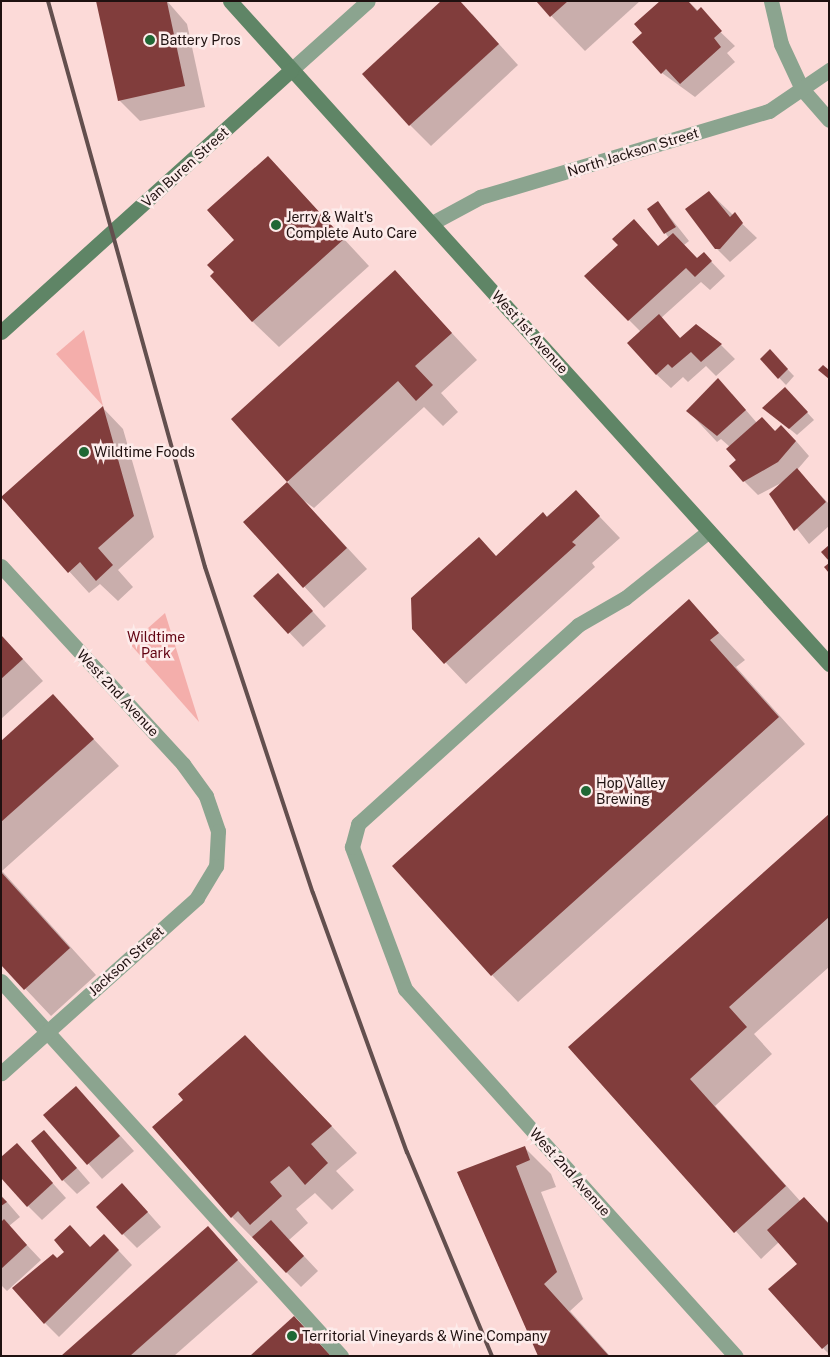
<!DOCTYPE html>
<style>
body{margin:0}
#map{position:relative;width:830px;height:1357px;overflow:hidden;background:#fcdad8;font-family:"Public Sans",sans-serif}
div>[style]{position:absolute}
.green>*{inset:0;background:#f4aeab}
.shadow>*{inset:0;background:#0003}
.building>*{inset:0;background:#813d3c}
.lane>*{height:15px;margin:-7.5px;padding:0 7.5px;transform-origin:7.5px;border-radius:7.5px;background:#8ba48f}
.street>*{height:15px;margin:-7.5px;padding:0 7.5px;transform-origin:7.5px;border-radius:7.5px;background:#8ba48f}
.secondary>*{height:15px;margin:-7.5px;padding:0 7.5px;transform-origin:7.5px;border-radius:7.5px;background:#5f8566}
.rail>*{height:4px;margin:-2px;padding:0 2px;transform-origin:2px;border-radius:2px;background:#634f4e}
.dots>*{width:14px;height:14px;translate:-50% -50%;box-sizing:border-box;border:2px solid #fdeceb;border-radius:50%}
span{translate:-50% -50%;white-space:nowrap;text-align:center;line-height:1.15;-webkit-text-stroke:5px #fdeceb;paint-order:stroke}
.poi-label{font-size:14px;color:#1f1110}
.left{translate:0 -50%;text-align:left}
.street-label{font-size:14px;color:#1f1110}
.park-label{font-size:14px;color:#620312}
.frame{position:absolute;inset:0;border:2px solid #1f1110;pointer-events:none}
</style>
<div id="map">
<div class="green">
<div style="clip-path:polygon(84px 330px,103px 406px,56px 354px)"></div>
<div style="clip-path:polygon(165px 613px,199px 722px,130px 644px)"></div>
</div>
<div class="shadow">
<div style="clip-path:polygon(97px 1px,167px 1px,187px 24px,205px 107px,140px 121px,119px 100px)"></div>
<div style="clip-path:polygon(537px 1px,640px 1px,585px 51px)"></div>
<div style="clip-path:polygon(662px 1px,688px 1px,735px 46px,727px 53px,735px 62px,695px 97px,662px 73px,644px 33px)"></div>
<div style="clip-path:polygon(472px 14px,518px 65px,431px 146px,410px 125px)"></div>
<div style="clip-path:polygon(268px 157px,369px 266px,279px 347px,252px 321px,236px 240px)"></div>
<div style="clip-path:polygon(709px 192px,757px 238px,730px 262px,716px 248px)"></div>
<div style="clip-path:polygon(658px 202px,689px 241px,684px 245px,697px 259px,704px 254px,725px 276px,710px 290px,701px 282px,661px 318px,681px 339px,721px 345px,735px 359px,716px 376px,706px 366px,688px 382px,683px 377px,671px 388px,656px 374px,641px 332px,585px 276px,659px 247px,669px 238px,648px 209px)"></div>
<div style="clip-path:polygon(395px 272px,477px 360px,441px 393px,458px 412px,443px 426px,424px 407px,314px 508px,303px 500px,367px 569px,324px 608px,245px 522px,289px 482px,233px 419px)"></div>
<div style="clip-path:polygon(770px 351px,794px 376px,786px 385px,761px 359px)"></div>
<div style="clip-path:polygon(732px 394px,757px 423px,796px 441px,809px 456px,797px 470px,829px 504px,829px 526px,809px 544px,770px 494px,783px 482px,758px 495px,744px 481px,730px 447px,721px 439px,717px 442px,688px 411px)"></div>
<div style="clip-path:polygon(792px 396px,814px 420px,797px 435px,764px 408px)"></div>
<div style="clip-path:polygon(103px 408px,123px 429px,154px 537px,118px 570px,133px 587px,118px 601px,100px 584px,89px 593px,2px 498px)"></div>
<div style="clip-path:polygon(576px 492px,620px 538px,592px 563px,595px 567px,466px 684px,413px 628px)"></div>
<div style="clip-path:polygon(292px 589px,326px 626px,303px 647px,255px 596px)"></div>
<div style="clip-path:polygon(689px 601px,745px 660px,736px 667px,805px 744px,518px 1002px,492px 975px)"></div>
<div style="clip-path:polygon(1px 635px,43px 681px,1px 719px)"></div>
<div style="clip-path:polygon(53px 696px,119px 766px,2px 871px,96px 975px,51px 1016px,1px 963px,1px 742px)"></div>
<div style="clip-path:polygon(829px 816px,829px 967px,754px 1034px,772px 1054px,715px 1106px,801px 1202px,804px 1198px,829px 1223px,829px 1354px,823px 1348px,799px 1264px,779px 1242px,761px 1259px,570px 1048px)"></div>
<div style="clip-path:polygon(272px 1063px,357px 1153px,336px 1171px,354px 1190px,332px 1210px,315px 1193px,296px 1209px,308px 1223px,289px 1240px,318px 1271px,301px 1287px,232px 1217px)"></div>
<div style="clip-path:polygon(90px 1102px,134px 1151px,102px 1179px,45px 1115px)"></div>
<div style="clip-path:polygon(58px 1146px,90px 1183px,77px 1194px,63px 1180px)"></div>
<div style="clip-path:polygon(524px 1147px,551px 1174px,556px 1187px,541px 1192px,583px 1299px,570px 1311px,610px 1356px,539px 1356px,458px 1173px)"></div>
<div style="clip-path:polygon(31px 1159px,66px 1198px,42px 1220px,28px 1206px)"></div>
<div style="clip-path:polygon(1px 1195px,20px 1217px,9px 1226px,41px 1260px,7px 1291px,1px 1285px)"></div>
<div style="clip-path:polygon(136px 1199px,161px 1227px,137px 1248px,123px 1234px)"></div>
<div style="clip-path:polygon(208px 1228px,258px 1282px,174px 1356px,63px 1356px)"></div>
<div style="clip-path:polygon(90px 1248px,118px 1250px,132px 1265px,59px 1337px,45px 1323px,57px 1260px)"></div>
</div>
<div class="building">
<div style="clip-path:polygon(96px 1px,167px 2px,185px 86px,118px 101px)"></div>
<div style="clip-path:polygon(441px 1px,460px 1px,499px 44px,409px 126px,362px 74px)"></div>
<div style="clip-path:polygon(536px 1px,568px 1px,550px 17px)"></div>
<div style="clip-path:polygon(660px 1px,688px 1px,697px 11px,701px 7px,722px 31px,714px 38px,721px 47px,680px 84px,666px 69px,661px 74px,632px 42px,642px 33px,634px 24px)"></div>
<div style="clip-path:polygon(268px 156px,344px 239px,252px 322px,210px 276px,214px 272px,207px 265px,234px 240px,207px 210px)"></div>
<div style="clip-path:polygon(709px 191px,730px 217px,735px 212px,743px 223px,720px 249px,715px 249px,685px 209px)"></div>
<div style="clip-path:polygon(658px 201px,676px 227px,664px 234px,647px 209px)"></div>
<div style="clip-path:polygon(634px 219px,658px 246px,673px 233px,697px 258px,704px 252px,712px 261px,695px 277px,686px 268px,628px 321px,584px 276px,618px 245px,612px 239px)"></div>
<div style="clip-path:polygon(395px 270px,452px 333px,415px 366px,433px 385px,416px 401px,398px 381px,287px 482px,347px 548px,303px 588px,243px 522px,287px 482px,231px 419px)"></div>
<div style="clip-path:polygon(659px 314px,680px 338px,696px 324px,722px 344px,701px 362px,691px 352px,672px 368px,668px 364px,656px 375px,627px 343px)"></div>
<div style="clip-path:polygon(770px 349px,788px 369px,778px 379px,760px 359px)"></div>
<div style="clip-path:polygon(823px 365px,829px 370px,829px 379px,818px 370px)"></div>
<div style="clip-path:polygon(718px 378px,746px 410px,717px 436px,686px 411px)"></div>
<div style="clip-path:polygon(785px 387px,808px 412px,789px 429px,762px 408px)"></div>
<div style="clip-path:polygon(103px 406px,134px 516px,98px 548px,113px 565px,96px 581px,80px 562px,68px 573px,1px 497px)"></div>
<div style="clip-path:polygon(762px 417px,775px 431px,781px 425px,796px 441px,778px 462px,743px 482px,729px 466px,736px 460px,726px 449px)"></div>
<div style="clip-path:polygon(797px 468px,826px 502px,794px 531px,769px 494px)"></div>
<div style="clip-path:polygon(576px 490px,600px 516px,572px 542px,576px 545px,444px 664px,412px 629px,411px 598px,479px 537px,496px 556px,543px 512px,547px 517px)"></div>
<div style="clip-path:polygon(829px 545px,829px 561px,821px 552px)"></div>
<div style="clip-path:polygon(829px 563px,829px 573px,824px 567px)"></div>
<div style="clip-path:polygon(278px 573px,313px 611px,288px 634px,253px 596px)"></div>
<div style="clip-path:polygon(689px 599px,719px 633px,710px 640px,779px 717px,491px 976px,392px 866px)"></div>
<div style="clip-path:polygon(1px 635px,23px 659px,1px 679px)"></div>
<div style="clip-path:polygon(53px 694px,94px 739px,1px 822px,1px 741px)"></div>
<div style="clip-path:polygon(829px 814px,829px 917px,729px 1007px,747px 1027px,690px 1079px,786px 1186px,734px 1233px,568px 1047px)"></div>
<div style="clip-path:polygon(1px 872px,70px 948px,24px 990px,1px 965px)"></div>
<div style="clip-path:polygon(245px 1035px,332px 1126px,311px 1144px,328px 1163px,305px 1185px,289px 1166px,270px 1182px,282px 1196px,250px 1225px,238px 1211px,231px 1218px,152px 1127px,183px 1100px,178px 1094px)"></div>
<div style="clip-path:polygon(76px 1086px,120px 1136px,87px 1165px,43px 1115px)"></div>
<div style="clip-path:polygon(44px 1130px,77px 1168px,62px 1181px,31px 1141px)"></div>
<div style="clip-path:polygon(17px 1143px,53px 1183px,27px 1207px,1px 1178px,1px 1157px)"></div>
<div style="clip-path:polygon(525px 1146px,530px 1160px,516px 1166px,557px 1272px,544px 1284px,609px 1356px,538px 1356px,457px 1172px)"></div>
<div style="clip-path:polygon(122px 1183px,148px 1212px,122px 1235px,96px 1207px)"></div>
<div style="clip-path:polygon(1px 1196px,7px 1202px,1px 1206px)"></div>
<div style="clip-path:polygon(804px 1197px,829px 1224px,829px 1343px,822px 1349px,768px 1289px,797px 1264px,767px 1230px)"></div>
<div style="clip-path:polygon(4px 1219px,27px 1245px,1px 1269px,1px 1222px)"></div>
<div style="clip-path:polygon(271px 1220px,304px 1256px,286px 1273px,252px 1237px)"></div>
<div style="clip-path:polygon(70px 1225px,90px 1247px,104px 1234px,119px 1250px,44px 1324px,12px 1288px,53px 1254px,57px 1258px,64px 1252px,54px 1240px)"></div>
<div style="clip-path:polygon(208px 1226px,238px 1260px,130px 1356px,61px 1356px)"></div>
<div style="clip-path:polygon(294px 1316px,331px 1356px,250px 1356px)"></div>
</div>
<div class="lane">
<div style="left:1px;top:981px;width:506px;rotate:47.8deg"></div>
<div style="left:405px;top:989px;width:152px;rotate:-110.5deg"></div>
<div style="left:352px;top:847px;width:24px;rotate:-75deg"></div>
<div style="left:358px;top:824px;width:297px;rotate:-42.1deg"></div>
<div style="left:578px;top:625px;width:54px;rotate:-29.9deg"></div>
<div style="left:625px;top:598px;width:107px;rotate:-38.6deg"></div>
</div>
<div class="street">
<div style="left:771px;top:1px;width:44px;rotate:76.9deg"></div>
<div style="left:781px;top:44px;width:50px;rotate:65deg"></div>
<div style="left:802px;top:89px;width:41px;rotate:48.9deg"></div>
<div style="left:291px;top:70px;width:103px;rotate:-41.9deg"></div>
<div style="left:432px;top:223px;width:55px;rotate:-28.4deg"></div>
<div style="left:480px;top:197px;width:302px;rotate:-16.6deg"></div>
<div style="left:769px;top:111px;width:73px;rotate:-34.3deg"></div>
<div style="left:1px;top:566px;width:269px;rotate:47.4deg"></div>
<div style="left:183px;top:764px;width:39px;rotate:54deg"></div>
<div style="left:206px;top:796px;width:37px;rotate:71deg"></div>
<div style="left:218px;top:831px;width:35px;rotate:93deg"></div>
<div style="left:216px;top:866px;width:37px;rotate:121deg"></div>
<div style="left:197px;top:898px;width:263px;rotate:138.2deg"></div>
<div style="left:405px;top:989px;width:494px;rotate:48deg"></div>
</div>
<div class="secondary">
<div style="left:230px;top:1px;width:894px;rotate:47.9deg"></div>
<div style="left:1px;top:332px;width:391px;rotate:-42.1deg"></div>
</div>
<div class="rail">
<div style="left:48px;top:1px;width:587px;rotate:74.5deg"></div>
<div style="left:205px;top:567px;width:343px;rotate:71.7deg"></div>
<div style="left:313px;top:893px;width:276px;rotate:70.1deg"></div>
<div style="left:407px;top:1152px;width:221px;rotate:67.4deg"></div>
</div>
<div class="dots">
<div style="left:150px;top:40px;background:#206835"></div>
<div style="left:276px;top:225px;background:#206835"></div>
<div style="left:84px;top:452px;background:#206835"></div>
<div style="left:586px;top:791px;background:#206835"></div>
<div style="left:292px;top:1336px;background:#206835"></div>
</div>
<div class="poi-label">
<span class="left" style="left:160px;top:40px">Battery Pros</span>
<span class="left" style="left:286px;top:225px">Jerry &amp; Walt's<br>Complete Auto Care</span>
<span class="left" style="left:94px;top:452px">Wildtime Foods</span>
<span class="left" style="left:596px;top:791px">Hop Valley<br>Brewing</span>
<span class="left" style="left:302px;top:1336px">Territorial Vineyards &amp; Wine Company</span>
</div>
<div class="street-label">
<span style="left:633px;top:152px;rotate:-17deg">North Jackson Street</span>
<span style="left:185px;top:167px;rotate:-42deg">Van Buren Street</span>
<span style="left:530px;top:332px;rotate:48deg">West 1st Avenue</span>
<span style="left:118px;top:693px;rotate:47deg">West 2nd Avenue</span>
<span style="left:126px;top:961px;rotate:-42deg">Jackson Street</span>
<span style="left:570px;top:1172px;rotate:48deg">West 2nd Avenue</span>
</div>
<div class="park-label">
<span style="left:156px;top:645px">Wildtime<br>Park</span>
</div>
<div class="frame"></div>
</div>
